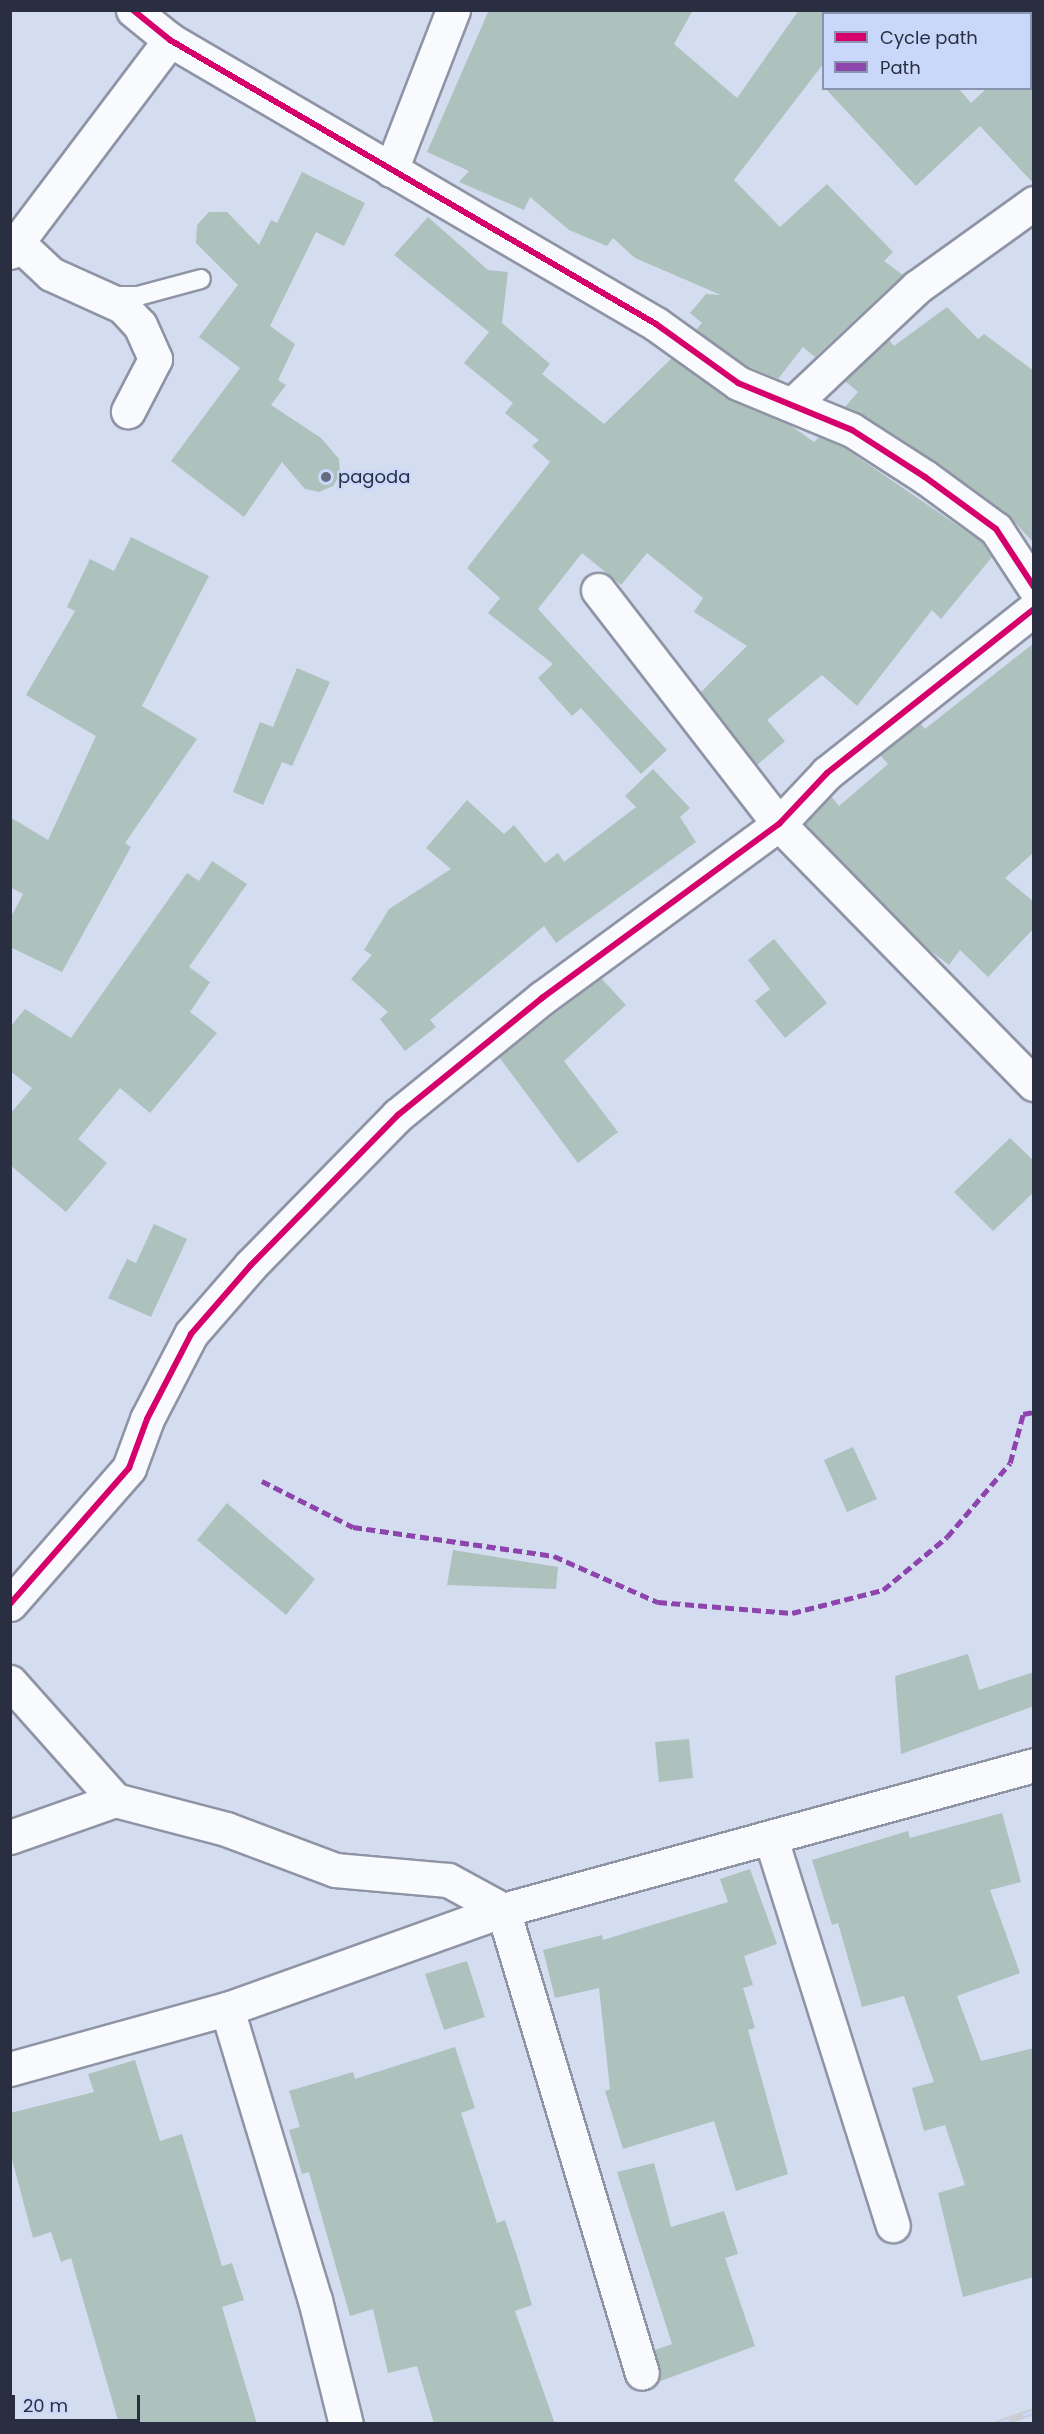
<!DOCTYPE html>
<style>
body{margin:0}
#map{position:relative;width:1044px;height:2434px;overflow:hidden;background:#d4dcf0;font-family:Poppins,sans-serif}
div>[style]{position:absolute}
.building>*{inset:0;background:#adc2bd}
.roads{filter:drop-shadow(2px 0 #8f94a5) drop-shadow(-2px 0 #8f94a5) drop-shadow(0 2px #8f94a5) drop-shadow(0 -2px #8f94a5)}
.service>*{height:18px;margin:-9px;padding:0 9px;transform-origin:9px;border-radius:9px;background:#f9fafd}
.minor>*{height:33px;margin:-16.5px;padding:0 16.5px;transform-origin:16.5px;border-radius:16.5px;background:#f9fafd}
.rail>*{height:7px;margin-top:-3.5px;transform-origin:0;background:repeating-linear-gradient(90deg,#c9d7fb 0 14px,#caccd2 0 28px);box-sizing:border-box;border-block:2px solid #caccd2}
.quiet>*{height:4.5px;margin-top:-2.25px;transform-origin:0;background:repeating-linear-gradient(90deg,#8e44ad 0 9px,transparent 0 13.5px)}
.cycleway>*{height:6px;margin:-3px;padding:0 3px;transform-origin:3px;border-radius:3px;background:#d6006c}
.dots>*{width:16px;height:16px;translate:-50% -50%;box-sizing:border-box;border:3px solid #c9d7fb;border-radius:50%}
span{translate:-50% -50%;white-space:nowrap;text-align:center;line-height:1.15;-webkit-text-stroke:4.5px #c9d7fb;paint-order:stroke}
.poi-label{font-size:18px;color:#292f41}
.left{translate:0 -50%;text-align:left}
.frame{position:absolute;inset:0;border:12px solid #292f41;pointer-events:none}
.legend{position:absolute;left:822px;top:12px;width:210px;height:78px;box-sizing:border-box;background:#c9d7fb;border:2px solid #8994b1;margin:0;padding:8px 10px;list-style:none;font-size:18px;color:#292f41}
.legend li{display:flex;align-items:center;gap:12px;height:30px}
.legend b{width:30px;border:2px solid #8994b1}
.scale{position:absolute;left:12px;top:2395px;width:128px;height:27px;box-sizing:border-box;border:3px solid #292f41;border-top:0;padding-left:8px;font-size:18px;line-height:21px;white-space:nowrap;color:#292f41;-webkit-text-stroke:4px #c9d7fb;paint-order:stroke}
</style>
<div id="map">
<div class="building">
<div style="clip-path:polygon(489px 10px,693px 10px,674px 44px,737px 98px,799px 10px,824px 10px,824px 63px,734px 180px,780px 227px,827px 184px,893px 252px,884px 261px,903px 275px,815px 357px,803px 347px,778px 379px,747px 366px,696px 330px,702px 323px,690px 313px,706px 294px,721px 295px,635px 258px,613px 238px,607px 246px,569px 230px,530px 197px,524px 210px,459px 182px,469px 171px,427px 152px)"></div>
<div style="clip-path:polygon(825px 88px,958px 88px,971px 103px,987px 88px,1034px 88px,1034px 184px,980px 126px,916px 186px)"></div>
<div style="clip-path:polygon(302px 172px,365px 203px,344px 246px,316px 232px,270px 326px,295px 344px,278px 380px,286px 385px,271px 405px,321px 438px,339px 459px,340px 474px,333px 486px,319px 492px,305px 489px,282px 462px,244px 517px,171px 461px,240px 368px,199px 337px,238px 285px,196px 243px,197px 225px,209px 212px,227px 212px,259px 245px,271px 220px,277px 223px)"></div>
<div style="clip-path:polygon(428px 217px,488px 270px,508px 272px,502px 323px,550px 364px,542px 374px,604px 424px,672px 358px,731px 400px,790px 425px,814px 442px,819px 437px,843px 447px,982px 542px,992px 557px,941px 619px,932px 610px,857px 706px,822px 675px,767px 720px,785px 741px,757px 765px,701px 692px,747px 646px,694px 612px,703px 598px,647px 553px,621px 585px,582px 553px,538px 609px,667px 750px,641px 774px,581px 708px,572px 716px,538px 678px,553px 664px,488px 613px,500px 598px,467px 568px,550px 462px,532px 446px,539px 440px,505px 413px,513px 403px,464px 363px,489px 332px,394px 255px)"></div>
<div style="clip-path:polygon(947px 307px,978px 339px,984px 334px,1034px 371px,1034px 543px,1007px 514px,936px 462px,845px 407px,858px 392px,845px 381px,889px 340px,894px 346px)"></div>
<div style="clip-path:polygon(131px 537px,209px 576px,142px 706px,197px 739px,125px 843px,131px 847px,62px 972px,10px 947px,10px 919px,23px 894px,10px 887px,10px 817px,48px 840px,96px 736px,26px 695px,75px 611px,67px 607px,90px 559px,114px 571px)"></div>
<div style="clip-path:polygon(1034px 643px,1034px 852px,1005px 878px,1034px 902px,1034px 928px,988px 977px,960px 950px,949px 965px,928px 949px,805px 824px,831px 796px,839px 806px,888px 764px,880px 755px,920px 723px,925px 729px)"></div>
<div style="clip-path:polygon(297px 668px,330px 682px,292px 766px,282px 762px,263px 805px,233px 792px,260px 722px,273px 727px)"></div>
<div style="clip-path:polygon(653px 769px,690px 808px,680px 817px,696px 842px,556px 943px,544px 926px,430px 1020px,436px 1027px,405px 1051px,380px 1019px,388px 1012px,351px 979px,372px 955px,364px 950px,389px 909px,451px 869px,426px 848px,467px 800px,504px 834px,514px 825px,545px 863px,558px 853px,564px 862px,636px 807px,625px 796px)"></div>
<div style="clip-path:polygon(212px 861px,247px 884px,189px 967px,210px 982px,190px 1012px,217px 1033px,150px 1113px,120px 1088px,78px 1139px,107px 1163px,66px 1212px,10px 1165px,10px 1114px,32px 1088px,10px 1071px,10px 1027px,25px 1009px,71px 1038px,187px 873px,199px 881px)"></div>
<div style="clip-path:polygon(774px 939px,827px 1003px,785px 1038px,755px 1001px,770px 989px,748px 960px)"></div>
<div style="clip-path:polygon(601px 978px,626px 1005px,564px 1061px,618px 1132px,578px 1163px,499px 1057px)"></div>
<div style="clip-path:polygon(1010px 1138px,1034px 1161px,1034px 1192px,993px 1231px,954px 1192px)"></div>
<div style="clip-path:polygon(154px 1224px,187px 1239px,151px 1317px,108px 1298px,127px 1259px,136px 1263px)"></div>
<div style="clip-path:polygon(853px 1447px,877px 1499px,847px 1512px,824px 1460px)"></div>
<div style="clip-path:polygon(227px 1503px,315px 1579px,286px 1615px,197px 1540px)"></div>
<div style="clip-path:polygon(453px 1550px,558px 1567px,556px 1589px,447px 1585px)"></div>
<div style="clip-path:polygon(968px 1654px,979px 1690px,1034px 1672px,1034px 1706px,901px 1754px,895px 1676px)"></div>
<div style="clip-path:polygon(689px 1739px,693px 1778px,659px 1782px,655px 1742px)"></div>
<div style="clip-path:polygon(1002px 1813px,1021px 1882px,990px 1890px,1020px 1973px,957px 1996px,981px 2061px,1034px 2048px,1034px 2277px,963px 2297px,938px 2193px,965px 2185px,945px 2125px,924px 2131px,912px 2088px,934px 2082px,904px 1996px,862px 2007px,838px 1923px,832px 1925px,812px 1860px,908px 1831px,910px 1838px)"></div>
<div style="clip-path:polygon(750px 1869px,777px 1944px,744px 1956px,753px 1985px,743px 1988px,755px 2028px,748px 2030px,788px 2174px,736px 2191px,714px 2121px,623px 2149px,605px 2091px,610px 2089px,599px 1988px,555px 1998px,543px 1950px,602px 1935px,603px 1940px,728px 1902px,720px 1879px)"></div>
<div style="clip-path:polygon(467px 1961px,485px 2017px,444px 2030px,425px 1974px)"></div>
<div style="clip-path:polygon(455px 2047px,475px 2108px,461px 2113px,497px 2223px,505px 2220px,518px 2259px,532px 2305px,515px 2311px,555px 2424px,434px 2424px,417px 2366px,388px 2373px,373px 2309px,350px 2316px,309px 2172px,302px 2174px,289px 2130px,300px 2127px,289px 2091px,353px 2072px,355px 2079px)"></div>
<div style="clip-path:polygon(135px 2060px,160px 2141px,182px 2134px,222px 2266px,232px 2263px,244px 2300px,222px 2307px,257px 2424px,119px 2424px,71px 2258px,61px 2262px,51px 2232px,33px 2238px,10px 2152px,10px 2113px,94px 2092px,88px 2074px)"></div>
<div style="clip-path:polygon(654px 2163px,671px 2227px,724px 2211px,738px 2254px,725px 2258px,755px 2346px,658px 2382px,655px 2350px,672px 2344px,617px 2172px)"></div>
</div>
<div class="roads">
<div class="service">
<div style="left:111px;top:296px;width:27px"></div>
<div style="left:138px;top:296px;width:65px;rotate:-15.1deg"></div>
</div>
<div class="minor">
<div style="left:133px;top:10px;width:48px;rotate:39deg"></div>
<div style="left:170px;top:40px;width:563px;rotate:30.3deg"></div>
<div style="left:656px;top:324px;width:101px;rotate:35.7deg"></div>
<div style="left:738px;top:383px;width:123px;rotate:22.4deg"></div>
<div style="left:852px;top:430px;width:87px;rotate:32.8deg"></div>
<div style="left:925px;top:477px;width:88px;rotate:36.2deg"></div>
<div style="left:996px;top:529px;width:69px;rotate:56.8deg"></div>
<div style="left:391px;top:170px;width:172px;rotate:-68.8deg"></div>
<div style="left:18px;top:243px;width:45px;rotate:43.2deg"></div>
<div style="left:51px;top:274px;width:78px;rotate:24.3deg"></div>
<div style="left:122px;top:306px;width:26px;rotate:47deg"></div>
<div style="left:140px;top:325px;width:37px;rotate:66deg"></div>
<div style="left:155px;top:359px;width:59px;rotate:117.4deg"></div>
<div style="left:10px;top:252px;width:266px;rotate:-53deg"></div>
<div style="left:793px;top:404px;width:170px;rotate:-43.3deg"></div>
<div style="left:917px;top:287px;width:144px;rotate:-35.7deg"></div>
<div style="left:598px;top:590px;width:296px;rotate:52.3deg"></div>
<div style="left:779px;top:824px;width:364px;rotate:45.6deg"></div>
<div style="left:10px;top:1604px;width:181px;rotate:-48.8deg"></div>
<div style="left:129px;top:1468px;width:52px;rotate:-69.8deg"></div>
<div style="left:147px;top:1419px;width:96px;rotate:-62.6deg"></div>
<div style="left:191px;top:1334px;width:91px;rotate:-49deg"></div>
<div style="left:251px;top:1265px;width:210px;rotate:-45.6deg"></div>
<div style="left:398px;top:1115px;width:186px;rotate:-39.1deg"></div>
<div style="left:542px;top:998px;width:294px;rotate:-36.3deg"></div>
<div style="left:779px;top:824px;width:70px;rotate:-46.7deg"></div>
<div style="left:827px;top:773px;width:264px;rotate:-38.4deg"></div>
<div style="left:10px;top:1682px;width:158px;rotate:48.3deg"></div>
<div style="left:115px;top:1800px;width:115px;rotate:14.6deg"></div>
<div style="left:226px;top:1829px;width:116px;rotate:20.6deg"></div>
<div style="left:335px;top:1870px;width:113px;rotate:5.1deg"></div>
<div style="left:448px;top:1880px;width:63px;rotate:28.6deg"></div>
<div style="left:503px;top:1910px;width:483px;rotate:73.3deg"></div>
<div style="left:10px;top:1837px;width:111px;rotate:-19.4deg"></div>
<div style="left:771px;top:1839px;width:405px;rotate:72.5deg"></div>
<div style="left:227px;top:2009px;width:304px;rotate:73.2deg"></div>
<div style="left:315px;top:2300px;width:128px;rotate:76deg"></div>
<div style="left:10px;top:2069px;width:225px;rotate:-15.5deg"></div>
<div style="left:227px;top:2009px;width:293px;rotate:-19.7deg"></div>
<div style="left:503px;top:1910px;width:550px;rotate:-15.27deg"></div>
</div>
</div>
<div class="rail">
<div style="left:996px;top:2424px;width:40px;rotate:-18.9deg"></div>
</div>
<div class="quiet">
<div style="left:262px;top:1481px;width:102px;rotate:26.8deg"></div>
<div style="left:353px;top:1527px;width:203px;rotate:8.2deg"></div>
<div style="left:554px;top:1556px;width:114px;rotate:23.9deg"></div>
<div style="left:658px;top:1602px;width:134px;rotate:4.7deg"></div>
<div style="left:792px;top:1613px;width:94px;rotate:-14.2deg"></div>
<div style="left:883px;top:1590px;width:83px;rotate:-39.6deg"></div>
<div style="left:947px;top:1537px;width:97px;rotate:-49.6deg"></div>
<div style="left:1010px;top:1463px;width:51px;rotate:-75.1deg"></div>
<div style="left:1023px;top:1414px;width:11px;rotate:-10deg"></div>
</div>
<div class="cycleway">
<div style="left:133px;top:10px;width:48px;rotate:39deg"></div>
<div style="left:170px;top:40px;width:563px;rotate:30.3deg"></div>
<div style="left:656px;top:324px;width:101px;rotate:35.7deg"></div>
<div style="left:738px;top:383px;width:123px;rotate:22.4deg"></div>
<div style="left:852px;top:430px;width:87px;rotate:32.8deg"></div>
<div style="left:925px;top:477px;width:88px;rotate:36.2deg"></div>
<div style="left:996px;top:529px;width:69px;rotate:56.8deg"></div>
<div style="left:10px;top:1604px;width:181px;rotate:-48.8deg"></div>
<div style="left:129px;top:1468px;width:52px;rotate:-69.8deg"></div>
<div style="left:147px;top:1419px;width:96px;rotate:-62.6deg"></div>
<div style="left:191px;top:1334px;width:91px;rotate:-49deg"></div>
<div style="left:251px;top:1265px;width:210px;rotate:-45.6deg"></div>
<div style="left:398px;top:1115px;width:186px;rotate:-39.1deg"></div>
<div style="left:542px;top:998px;width:294px;rotate:-36.3deg"></div>
<div style="left:779px;top:824px;width:70px;rotate:-46.7deg"></div>
<div style="left:827px;top:773px;width:264px;rotate:-38.4deg"></div>
</div>
<div class="dots">
<div style="left:326px;top:477px;background:#656c7e"></div>
</div>
<div class="poi-label">
<span class="left" style="left:338px;top:477px">pagoda</span>
</div>
<div class="frame"></div>
<ul class="legend">
<li><b style="height:8px;background:#d6006c"></b>Cycle path</li>
<li><b style="height:8px;background:#8e44ad"></b>Path</li>
</ul>
<div class="scale">20 m</div>
</div>
